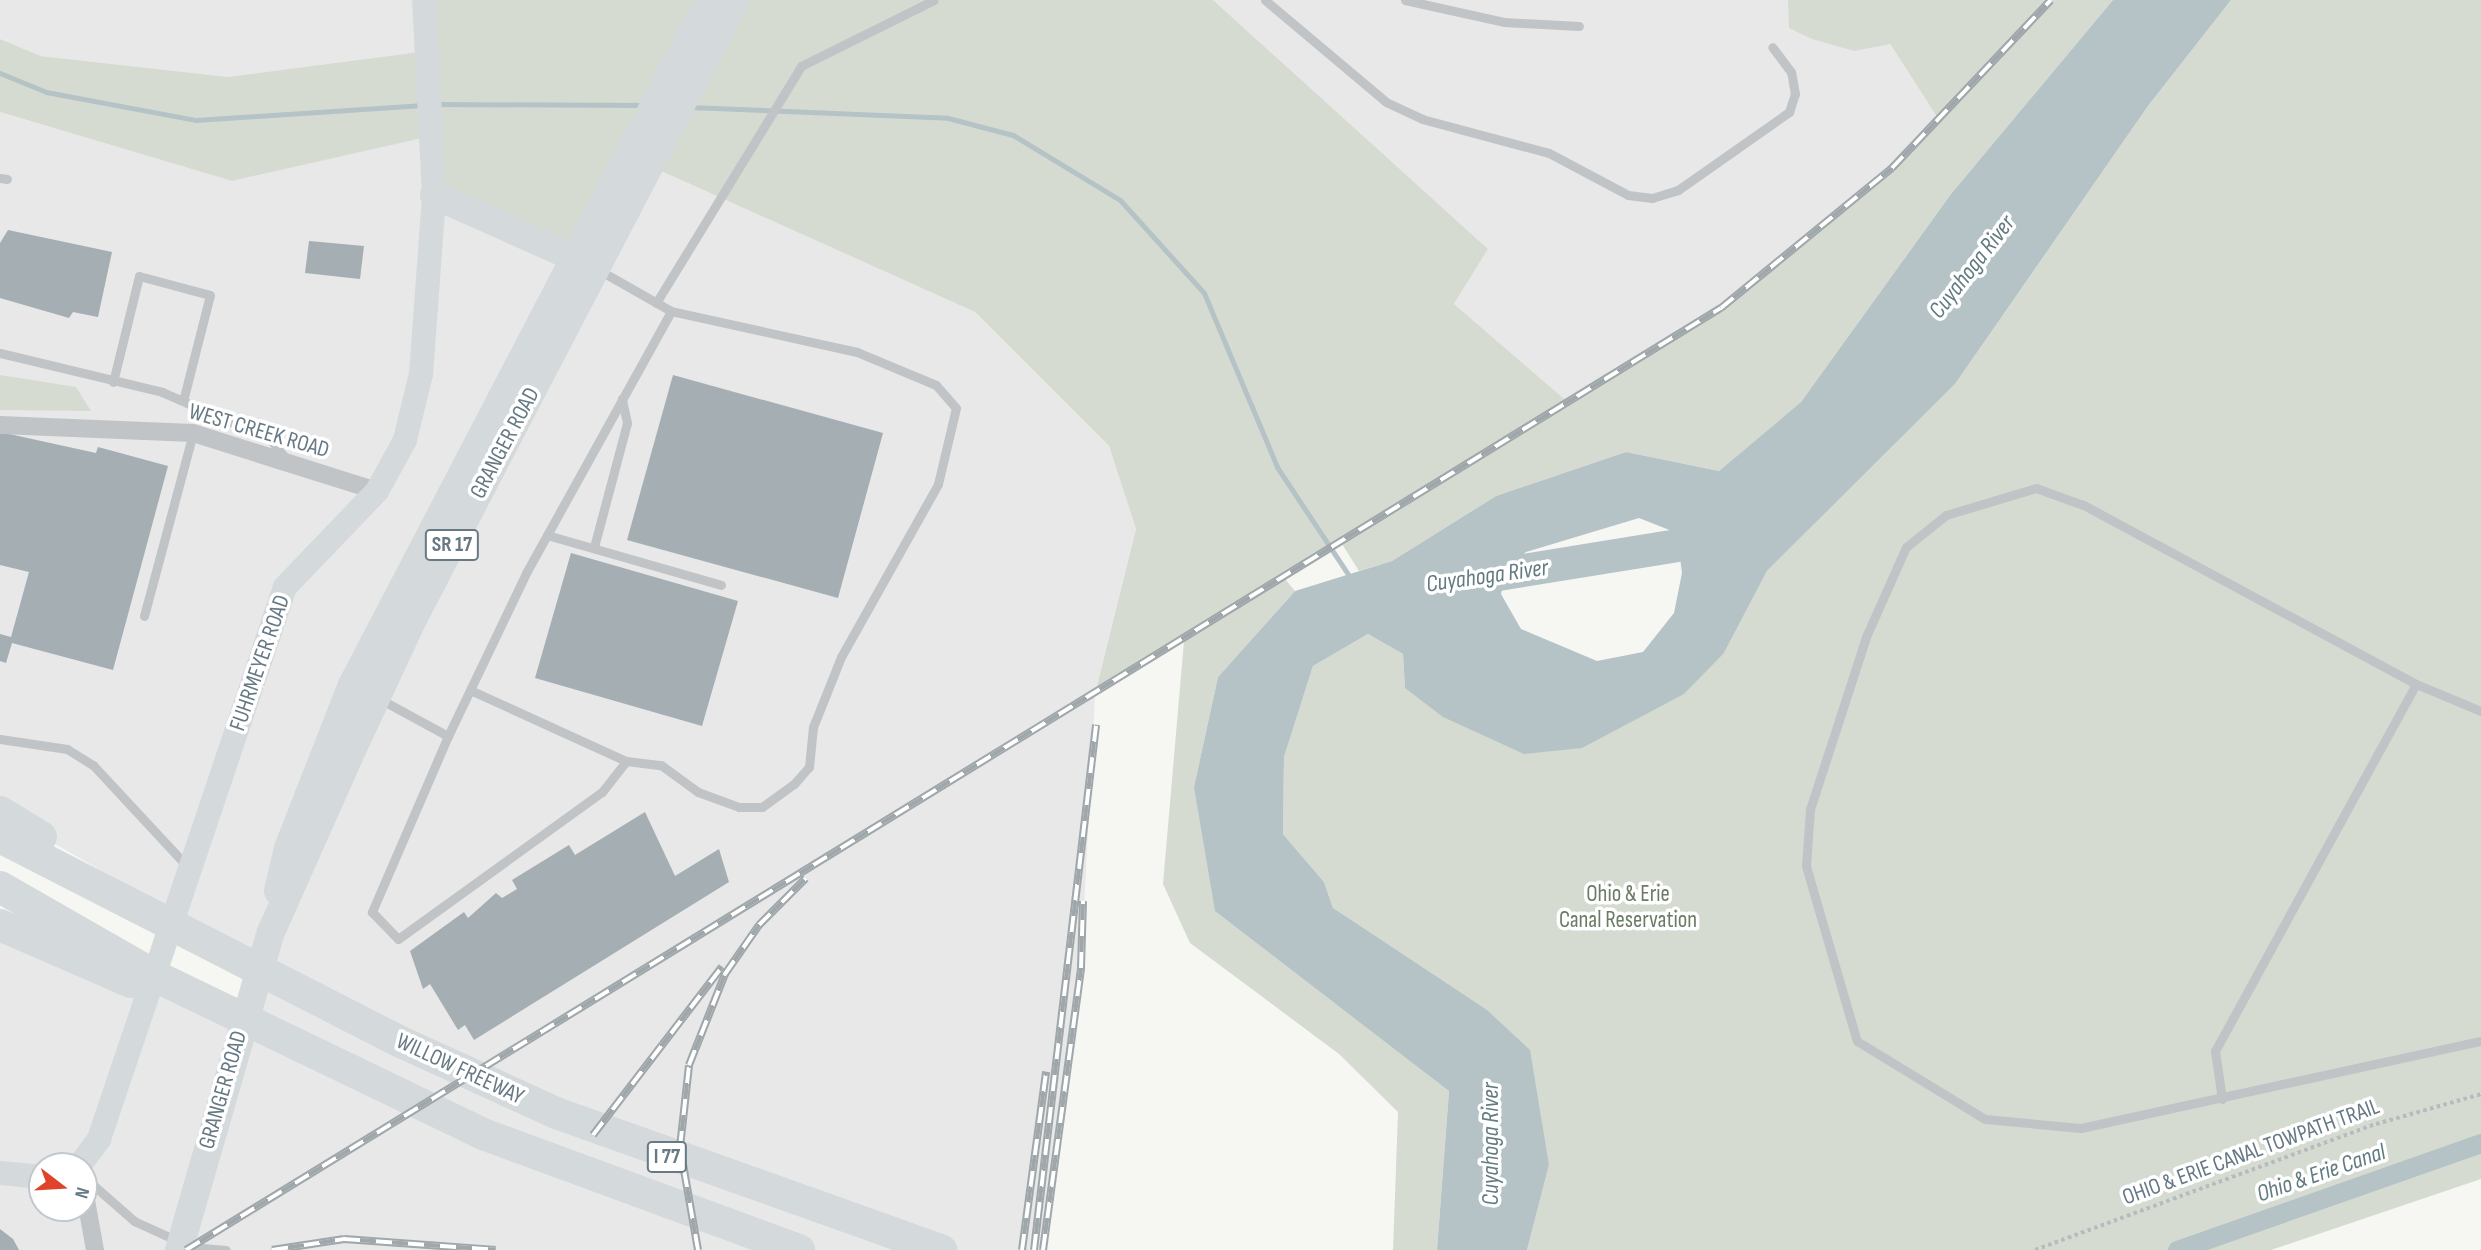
<!DOCTYPE html>
<style>
body{margin:0}
#map{position:relative;width:2481px;height:1250px;overflow:hidden;background:#f6f6f3;font-family:"Sofia Sans Condensed",sans-serif}
div>[style]{position:absolute}
.built>*{inset:0;background:#e7e8e7}
.green>*{inset:0;background:#d6dbd2}
.water>*{inset:0;background:#b5c3c6}
.stream>*{height:5px;margin:-2.5px;padding:0 2.5px;transform-origin:2.5px;border-radius:2.5px;background:#b5c3c6}
.canal>*{height:19px;margin:-9.5px;padding:0 9.5px;transform-origin:9.5px;border-radius:9.5px;background:#b5c3c6}
.river>*{height:33px;margin:-16.5px;padding:0 16.5px;transform-origin:16.5px;border-radius:16.5px;background:#b5c3c6}
.building>*{inset:0;background:#a4aeb3}
.path>*{height:3.5px;margin-top:-1.75px;transform-origin:0;background:repeating-linear-gradient(90deg,#b8bbbe 0 3.5px,transparent 0 7px)}
.lane>*{height:9px;margin:-4.5px;padding:0 4.5px;transform-origin:4.5px;border-radius:4.5px;background:#c0c4c7}
.street>*{height:18px;margin:-9px;padding:0 9px;transform-origin:9px;border-radius:9px;background:#c0c4c7}
.secondary>*{height:24px;margin:-12px;padding:0 12px;transform-origin:12px;border-radius:12px;background:#d4d9dc}
.primary>*{height:28px;margin:-14px;padding:0 14px;transform-origin:14px;border-radius:14px;background:#d4d9dc}
.highway>*{height:32px;margin:-16px;padding:0 16px;transform-origin:16px;border-radius:16px;background:#d4d9dc}
.rail>*{height:8px;margin-top:-4px;transform-origin:0;background:repeating-linear-gradient(90deg,#fff 0 16px,#9fa7ab 0 32px);box-sizing:border-box;border-block:2px solid #9fa7ab}
span{translate:-50% -50%;white-space:nowrap;text-align:center;line-height:1.15;-webkit-text-stroke:7px #fff;paint-order:stroke}
.shield-label span{padding:2px 5px;background:#fff;border:2px solid;border-radius:5px;-webkit-text-stroke-width:0}
.shield-label{font-size:21px;color:#667984;font-weight:700}
.street-label{font-size:23px;color:#667984}
.park-label{font-size:23px;color:#6b7b65}
.water-label{font-size:24px;color:#627b80;font-style:italic}
.north{position:absolute;left:28px;top:1152px;width:70px;height:70px;box-sizing:border-box;background:#fff;border:2px solid #c2c9ce;border-radius:50%;rotate:107deg;font-size:19px;font-weight:700;line-height:28px;text-align:center;color:#667984}
.north::after{content:'';display:block;margin:auto;width:24px;height:32px;background:#df442b;clip-path:polygon(50% 0,100% 100%,50% 72%,0 100%)}
</style>
<div id="map">
<div class="built">
<div style="clip-path:polygon(0 0,424px 0,427px 51px,228px 77px,41px 56px,0 39px)"></div>
<div style="clip-path:polygon(1213px 0,1861px 0,1939px 120px,1892px 168px,1737px 293px,1569px 403px,1454px 304px,1488px 249px)"></div>
<div style="clip-path:polygon(evenodd,0 112px,232px 181px,431px 135px,650px 166px,975px 312px,1109px 446px,1136px 529px,1095px 694px,1081px 968px,1043px 1250px,0 1250px,0 925px,235px 1027px,261px 963px,0 812px,0 112px,42px 1166px,84px 1166px,84px 1208px,42px 1208px,42px 1166px)"></div>
</div>
<div class="green">
<div style="clip-path:polygon(424px 0,1213px 0,1488px 249px,1454px 304px,1569px 403px,1737px 293px,1892px 168px,1939px 120px,1890px 44px,1854px 51px,1812px 39px,1789px 28px,1788px 0,2113px 0,1951px 194px,1801px 402px,1719px 471px,1626px 452px,1496px 496px,1392px 561px,1359px 571px,1342px 544px,1285px 579px,1295px 591px,1218px 677px,1194px 787px,1360px 1018px,1449px 1091px,1437px 1250px,1393px 1250px,1398px 1112px,1339px 1054px,1190px 943px,1163px 884px,1184px 641px,1095px 694px,1136px 529px,1109px 446px,975px 312px,650px 166px,573px 257px,434px 195px,431px 136px,232px 181px,0 112px,0 39px,41px 56px,228px 77px,427px 51px)"></div>
<div style="clip-path:polygon(2231px 0,2481px 0,2481px 1179px,2271px 1250px,1527px 1250px,1549px 1165px,1430px 975px,1333px 908px,1324px 882px,1283px 834px,1284px 757px,1313px 666px,1368px 634px,1403px 654px,1405px 688px,1724px 653px,1767px 571px,1955px 384px,2148px 106px)"></div>
<div style="clip-path:polygon(0 375px,76px 387px,91px 411px,0 410px)"></div>
</div>
<div class="water">
<div style="clip-path:polygon(evenodd,2113px 0,2231px 0,2148px 106px,1955px 384px,1767px 571px,1724px 653px,1684px 694px,1582px 748px,1524px 754px,1443px 717px,1405px 688px,1403px 654px,1368px 634px,1313px 666px,1284px 757px,1283px 834px,1324px 882px,1333px 908px,1487px 1010px,1530px 1050px,1549px 1165px,1527px 1250px,1437px 1250px,1449px 1091px,1215px 911px,1194px 787px,1218px 677px,1295px 591px,1392px 561px,1496px 496px,1626px 452px,1719px 471px,1801px 402px,1951px 194px,2113px 0,1639px 518px,1677px 533px,1682px 573px,1674px 613px,1643px 652px,1597px 661px,1521px 629px,1501px 594px,1507px 568px,1526px 552px,1639px 518px)"></div>
</div>
<div class="stream">
<div style="left:0;top:73px;width:50px;rotate:22.4deg"></div>
<div style="left:46px;top:92px;width:153px;rotate:10.6deg"></div>
<div style="left:196px;top:120px;width:228px;rotate:-3.8deg"></div>
<div style="left:437px;top:104px;width:207px;rotate:0.3deg"></div>
<div style="left:689px;top:107px;width:259px;rotate:2.4deg"></div>
<div style="left:948px;top:118px;width:67px;rotate:14.7deg"></div>
<div style="left:1013px;top:135px;width:125px;rotate:31.3deg"></div>
<div style="left:1120px;top:200px;width:125px;rotate:47.9deg"></div>
<div style="left:1204px;top:293px;width:189px;rotate:67.2deg"></div>
<div style="left:1277px;top:467px;width:134px;rotate:56.5deg"></div>
</div>
<div class="canal">
<div style="left:2177px;top:1250px;width:322px;rotate:-19.4deg"></div>
</div>
<div class="river">
<div style="left:1461px;top:580px;width:262px;rotate:-9.2deg"></div>
</div>
<div class="building">
<div style="clip-path:polygon(8px 230px,112px 252px,98px 317px,73px 312px,69px 318px,0 298px,0 243px)"></div>
<div style="clip-path:polygon(309px 241px,364px 246px,360px 279px,305px 273px)"></div>
<div style="clip-path:polygon(673px 375px,883px 433px,838px 598px,627px 540px)"></div>
<div style="clip-path:polygon(0 432px,96px 453px,98px 447px,168px 466px,113px 670px,12px 643px,6px 663px,0 661px,0 634px,11px 637px,29px 572px,0 565px)"></div>
<div style="clip-path:polygon(571px 553px,738px 601px,702px 726px,535px 678px)"></div>
<div style="clip-path:polygon(645px 812px,675px 876px,719px 849px,729px 882px,474px 1040px,465px 1025px,458px 1030px,430px 984px,423px 989px,410px 951px,464px 912px,468px 918px,496px 893px,502px 898px,517px 889px,512px 880px,569px 845px,575px 855px)"></div>
<div style="clip-path:polygon(0 1229px,13px 1239px,19px 1250px,0 1250px)"></div>
</div>
<div class="path">
<div style="left:2035px;top:1250px;width:364px;rotate:-20.3deg"></div>
<div style="left:2376px;top:1124px;width:109px;rotate:-15.9deg"></div>
</div>
<div class="lane">
<div style="left:1265px;top:0;width:158px;rotate:40.1deg"></div>
<div style="left:1386px;top:102px;width:40px;rotate:25deg"></div>
<div style="left:1422px;top:119px;width:131px;rotate:15deg"></div>
<div style="left:1549px;top:153px;width:89px;rotate:28deg"></div>
<div style="left:1628px;top:195px;width:24px;rotate:7deg"></div>
<div style="left:1652px;top:198px;width:27px;rotate:-17deg"></div>
<div style="left:1678px;top:190px;width:136px;rotate:-35.1deg"></div>
<div style="left:1789px;top:112px;width:19px;rotate:-72deg"></div>
<div style="left:1795px;top:94px;width:22px;rotate:-100deg"></div>
<div style="left:1791px;top:72px;width:31px;rotate:-127deg"></div>
<div style="left:1405px;top:0;width:101px;rotate:12.5deg"></div>
<div style="left:1504px;top:22px;width:75px;rotate:3.1deg"></div>
<div style="left:0;top:178px;width:7px;rotate:8deg"></div>
<div style="left:656px;top:303px;width:278px;rotate:-58.5deg"></div>
<div style="left:801px;top:66px;width:148px;rotate:-26.4deg"></div>
<div style="left:0;top:353px;width:167px;rotate:13.5deg"></div>
<div style="left:162px;top:392px;width:118px;rotate:23.5deg"></div>
<div style="left:270px;top:439px;width:26px;rotate:51deg"></div>
<div style="left:113px;top:382px;width:109px;rotate:-76.2deg"></div>
<div style="left:139px;top:276px;width:73px;rotate:15deg"></div>
<div style="left:210px;top:295px;width:109px;rotate:104.3deg"></div>
<div style="left:547px;top:535px;width:181px;rotate:16deg"></div>
<div style="left:594px;top:547px;width:128px;rotate:-75.1deg"></div>
<div style="left:627px;top:423px;width:25px;rotate:-102deg"></div>
<div style="left:144px;top:616px;width:189px;rotate:-75deg"></div>
<div style="left:378px;top:698px;width:80px;rotate:28.5deg"></div>
<div style="left:448px;top:736px;width:181px;rotate:-64.4deg"></div>
<div style="left:526px;top:573px;width:299px;rotate:-61deg"></div>
<div style="left:671px;top:311px;width:85px;rotate:-150.4deg"></div>
<div style="left:2481px;top:711px;width:70px;rotate:-157.4deg"></div>
<div style="left:2416px;top:684px;width:378px;rotate:-151.7deg"></div>
<div style="left:2083px;top:505px;width:50px;rotate:-160.1deg"></div>
<div style="left:2036px;top:488px;width:94px;rotate:163.3deg"></div>
<div style="left:1946px;top:515px;width:51px;rotate:141.3deg"></div>
<div style="left:1906px;top:547px;width:98px;rotate:114deg"></div>
<div style="left:1866px;top:637px;width:181px;rotate:108deg"></div>
<div style="left:1810px;top:809px;width:57px;rotate:94deg"></div>
<div style="left:1806px;top:866px;width:182px;rotate:73.8deg"></div>
<div style="left:1857px;top:1041px;width:150px;rotate:31.4deg"></div>
<div style="left:1985px;top:1119px;width:96px;rotate:5.4deg"></div>
<div style="left:2081px;top:1128px;width:409px;rotate:-12.3deg"></div>
<div style="left:448px;top:736px;width:192px;rotate:113.4deg"></div>
<div style="left:372px;top:912px;width:37px;rotate:46deg"></div>
<div style="left:398px;top:939px;width:251px;rotate:-35.8deg"></div>
<div style="left:602px;top:792px;width:39px;rotate:-52deg"></div>
<div style="left:626px;top:761px;width:171px;rotate:-155.5deg"></div>
<div style="left:0;top:739px;width:68px;rotate:8.5deg"></div>
<div style="left:67px;top:749px;width:31px;rotate:32deg"></div>
<div style="left:93px;top:765px;width:137px;rotate:47.1deg"></div>
<div style="left:626px;top:761px;width:35px;rotate:7deg"></div>
<div style="left:661px;top:765px;width:46px;rotate:36.1deg"></div>
<div style="left:698px;top:792px;width:44px;rotate:20.1deg"></div>
<div style="left:739px;top:807px;width:23px"></div>
<div style="left:762px;top:807px;width:39px;rotate:-36deg"></div>
<div style="left:794px;top:784px;width:23px;rotate:-49deg"></div>
<div style="left:809px;top:767px;width:40px;rotate:-84.3deg"></div>
<div style="left:813px;top:727px;width:75px;rotate:-68.2deg"></div>
<div style="left:841px;top:657px;width:198px;rotate:-60.7deg"></div>
<div style="left:938px;top:484px;width:78px;rotate:-76.7deg"></div>
<div style="left:956px;top:408px;width:30px;rotate:-131deg"></div>
<div style="left:936px;top:385px;width:86px;rotate:-157.3deg"></div>
<div style="left:857px;top:352px;width:190px;rotate:-167.6deg"></div>
<div style="left:2222px;top:1099px;width:49px;rotate:-98.3deg"></div>
<div style="left:2215px;top:1051px;width:418px;rotate:-61.3deg"></div>
<div style="left:84px;top:1177px;width:67px;rotate:41.3deg"></div>
<div style="left:134px;top:1221px;width:63px;rotate:24.5deg"></div>
<div style="left:191px;top:1247px;width:35px;rotate:5deg"></div>
</div>
<div class="street">
<div style="left:0;top:425px;width:193px;rotate:2.4deg"></div>
<div style="left:193px;top:433px;width:193px;rotate:17.5deg"></div>
<div style="left:84px;top:1189px;width:62px;rotate:79.8deg"></div>
</div>
<div class="secondary">
<div style="left:79px;top:1166px;width:34px;rotate:-53deg"></div>
<div style="left:99px;top:1139px;width:582px;rotate:-71.38deg"></div>
<div style="left:285px;top:587px;width:133px;rotate:-46.2deg"></div>
<div style="left:377px;top:491px;width:58px;rotate:-61.2deg"></div>
<div style="left:405px;top:440px;width:68px;rotate:-76.4deg"></div>
<div style="left:421px;top:374px;width:179px;rotate:-85.8deg"></div>
<div style="left:434px;top:195px;width:195px;rotate:-92.9deg"></div>
<div style="left:0;top:1173px;width:42px;rotate:5.4deg"></div>
</div>
<div class="primary">
<div style="left:434px;top:195px;width:169px;rotate:24.1deg"></div>
<div style="left:278px;top:891px;width:44px;rotate:-76.9deg"></div>
<div style="left:288px;top:848px;width:175px;rotate:-68.6deg"></div>
<div style="left:352px;top:685px;width:772px;rotate:-62.47deg"></div>
<div style="left:179px;top:1250px;width:331px;rotate:-73.9deg"></div>
<div style="left:271px;top:932px;width:201px;rotate:-66deg"></div>
<div style="left:353px;top:748px;width:140px;rotate:-65.1deg"></div>
<div style="left:412px;top:621px;width:700px;rotate:-62.45deg"></div>
</div>
<div class="highway">
<div style="left:0;top:812px;width:48px;rotate:31.4deg"></div>
<div style="left:0;top:837px;width:450px;rotate:27.1deg"></div>
<div style="left:401px;top:1042px;width:170px;rotate:24.6deg"></div>
<div style="left:556px;top:1113px;width:409px;rotate:19.6deg"></div>
<div style="left:0;top:887px;width:183px;rotate:29.8deg"></div>
<div style="left:159px;top:978px;width:360px;rotate:25.7deg"></div>
<div style="left:483px;top:1134px;width:337px;rotate:20.2deg"></div>
<div style="left:0;top:925px;width:143px;rotate:23.5deg"></div>
</div>
<div class="rail">
<div style="left:593px;top:1135px;width:212px;rotate:-52.5deg"></div>
<div style="left:186px;top:1250px;width:1801px;rotate:-31.54deg"></div>
<div style="left:1721px;top:308px;width:221px;rotate:-39.3deg"></div>
<div style="left:1892px;top:168px;width:231px;rotate:-46.6deg"></div>
<div style="left:272px;top:1250px;width:73px;rotate:-8.7deg"></div>
<div style="left:344px;top:1239px;width:152px;rotate:4.1deg"></div>
<div style="left:698px;top:1250px;width:105px;rotate:-99.9deg"></div>
<div style="left:680px;top:1147px;width:82px;rotate:-83.7deg"></div>
<div style="left:689px;top:1065px;width:98px;rotate:-68.4deg"></div>
<div style="left:725px;top:974px;width:60px;rotate:-55.2deg"></div>
<div style="left:759px;top:925px;width:66px;rotate:-45deg"></div>
<div style="left:1022px;top:1250px;width:180px;rotate:-82.3deg"></div>
<div style="left:1034px;top:1250px;width:529px;rotate:-83.26deg"></div>
<div style="left:1043px;top:1250px;width:285px;rotate:-82.3deg"></div>
<div style="left:1081px;top:968px;width:67px;rotate:-88.3deg"></div>
</div>
<div class="shield-label">
<span style="left:452px;top:545px">SR 17</span>
<span style="left:667px;top:1157px">I 77</span>
</div>
<div class="street-label">
<span style="left:259px;top:431px;rotate:16deg">WEST CREEK ROAD</span>
<span style="left:505px;top:443px;rotate:-62deg">GRANGER ROAD</span>
<span style="left:260px;top:663px;rotate:-71deg">FUHRMEYER ROAD</span>
<span style="left:460px;top:1069px;rotate:25deg">WILLOW FREEWAY</span>
<span style="left:223px;top:1090px;rotate:-74deg">GRANGER ROAD</span>
<span style="left:2251px;top:1152px;rotate:-20deg">OHIO &amp; ERIE CANAL TOWPATH TRAIL</span>
</div>
<div class="park-label">
<span style="left:1628px;top:907px">Ohio &amp; Erie<br>Canal Reservation</span>
</div>
<div class="water-label">
<span style="left:1972px;top:267px;rotate:-52deg">Cuyahoga River</span>
<span style="left:1487px;top:576px;rotate:-8deg">Cuyahoga River</span>
<span style="left:1491px;top:1144px;rotate:-90deg">Cuyahoga River</span>
<span style="left:2321px;top:1173px;rotate:-19deg">Ohio &amp; Erie Canal</span>
</div>
<div class="north">N</div>
</div>
